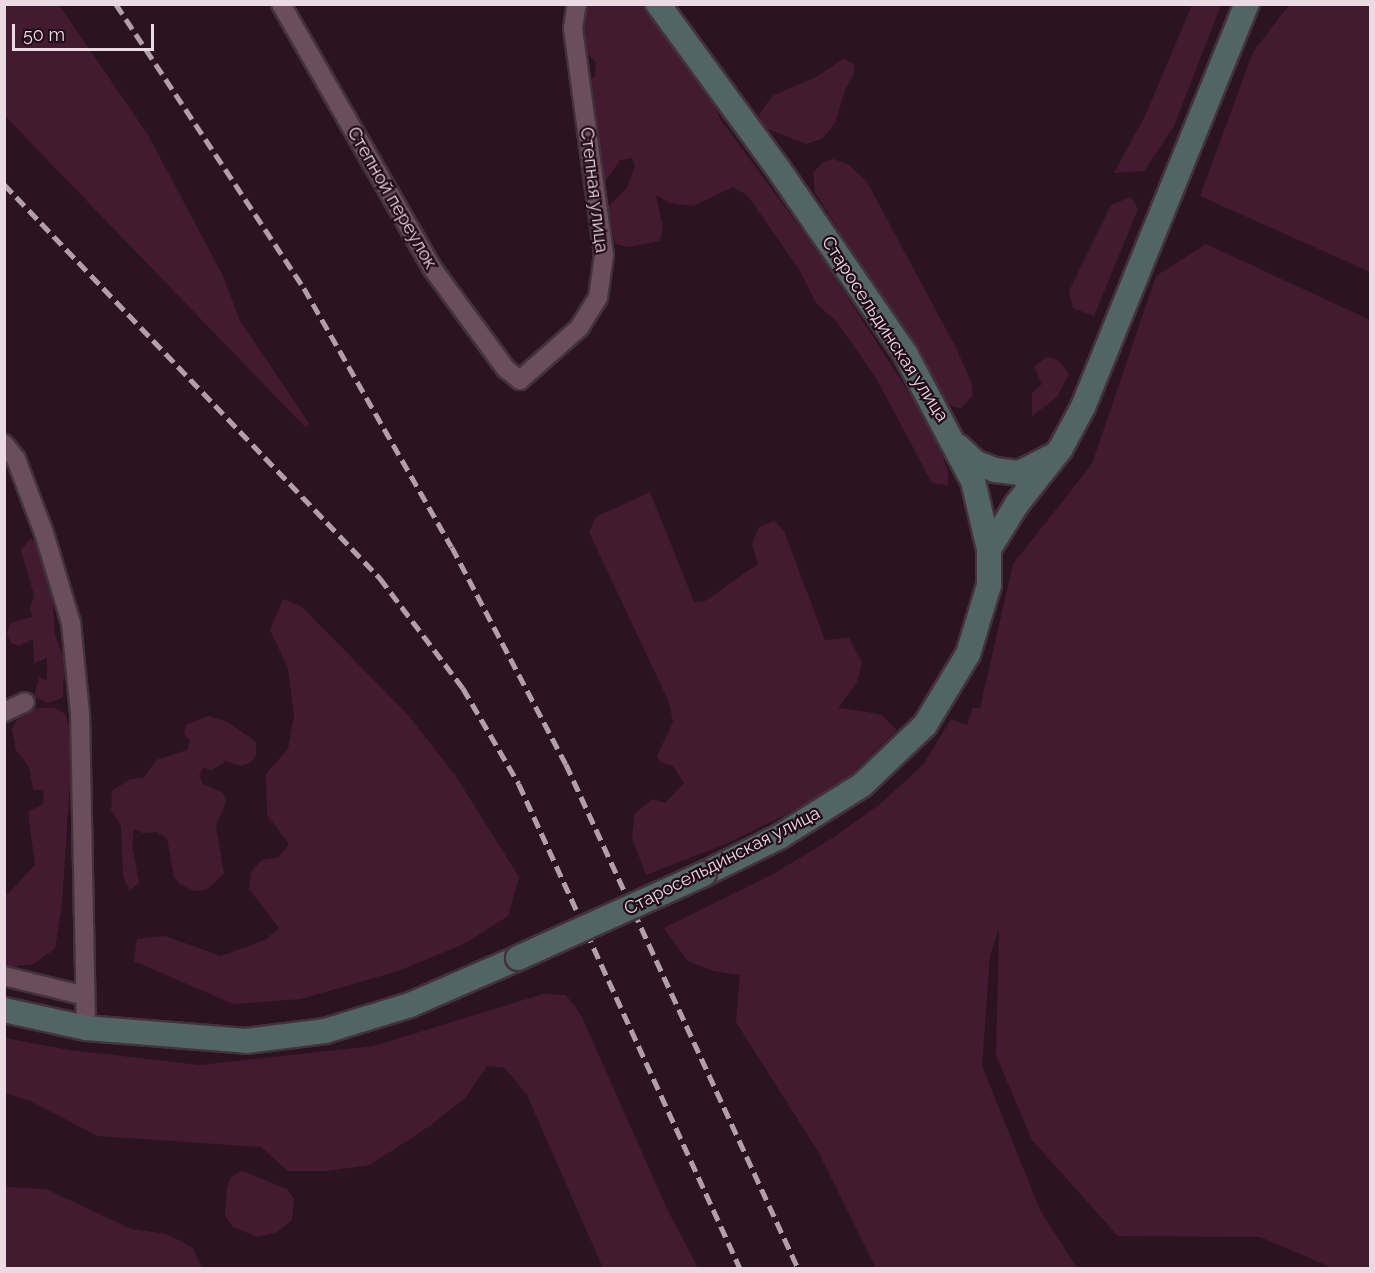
<!DOCTYPE html>
<meta charset="utf-8">
<style>
body{margin:0}
#map{position:relative;width:1375px;height:1273px;overflow:hidden;background:#2b1420;font-family:Raleway,sans-serif}
div>[style]{position:absolute}
.green>*{inset:0;background:#431b30}
.roads{filter:drop-shadow(2px 0 #43323a) drop-shadow(-2px 0 #43323a) drop-shadow(0 2px #43323a) drop-shadow(0 -2px #43323a)}
.street>*{height:18px;margin:-9px;padding:0 9px;transform-origin:9px;border-radius:9px;background:#6a4e5b}
.secondary>*{height:24px;margin:-12px;padding:0 12px;transform-origin:12px;border-radius:12px;background:#526463}
.rail>*{height:4.5px;margin-top:-2.25px;transform-origin:0;background:repeating-linear-gradient(90deg,#b29fa8 0 12px,transparent 0 18px)}
.bridges{filter:drop-shadow(2px 0 #43323a) drop-shadow(-2px 0 #43323a) drop-shadow(0 2px #43323a) drop-shadow(0 -2px #43323a)}
.secondary-bridge>*{height:24px;margin:-12px;padding:0 12px;transform-origin:12px;border-radius:12px;background:#526463}
span{translate:-50% -50%;white-space:nowrap;text-align:center;line-height:1.15;-webkit-text-stroke:4.5px #210b17;paint-order:stroke}
.street-label{font-size:18px;color:#ebdae2}
.frame{position:absolute;inset:0;border:6px solid #ebdae2;pointer-events:none}
.scale{position:absolute;left:12px;top:24px;width:142px;height:27px;box-sizing:border-box;border:3px solid #ebdae2;border-top:0;padding-left:8px;font-size:18px;line-height:21px;white-space:nowrap;color:#ebdae2;-webkit-text-stroke:4px #210b17;paint-order:stroke}
</style>
<div id="map">
<div class="green">
<div style="clip-path:polygon(5px 4px,59px 5px,148px 135px,222px 274px,240px 321px,309px 423px,306px 428px,5px 116px)"></div>
<div style="clip-path:polygon(574px 5px,641px 5px,655px 21px,710px 95px,721px 120px,821px 256px,877px 343px,934px 432px,948px 472px,948px 485px,932px 483px,876px 378px,837px 322px,816px 303px,799px 269px,747px 195px,733px 187px,693px 206px,670px 203px,656px 195px,663px 227px,660px 241px,628px 247px,615px 244px,608px 207px,627px 188px,635px 165px,632px 158px,620px 160px,602px 186px,584px 86px,595px 76px,596px 63px,580px 45px,584px 23px,573px 12px)"></div>
<div style="clip-path:polygon(1192px 5px,1221px 5px,1174px 126px,1144px 171px,1114px 173px,1146px 114px)"></div>
<div style="clip-path:polygon(1289px 5px,1370px 5px,1370px 272px,1200px 196px,1253px 52px)"></div>
<div style="clip-path:polygon(843px 59px,854px 64px,854px 73px,845px 90px,835px 123px,822px 139px,806px 144px,763px 127px,759px 115px,772px 96px,816px 77px)"></div>
<div style="clip-path:polygon(833px 159px,848px 164px,867px 182px,955px 346px,971px 381px,973px 395px,961px 408px,953px 407px,942px 397px,924px 363px,815px 193px,813px 173px,823px 162px)"></div>
<div style="clip-path:polygon(1131px 197px,1138px 209px,1094px 316px,1073px 308px,1069px 291px,1111px 205px)"></div>
<div style="clip-path:polygon(1206px 244px,1370px 320px,1370px 1268px,1333px 1268px,1260px 1237px,1118px 1236px,1032px 1140px,996px 1055px,999px 929px,990px 955px,982px 1066px,1040px 1210px,1077px 1268px,876px 1268px,819px 1153px,736px 1022px,740px 975px,713px 971px,688px 961px,664px 928px,777px 872px,834px 837px,880px 804px,923px 765px,951px 719px,967px 725px,973px 708px,980px 708px,1013px 564px,1092px 464px,1156px 276px)"></div>
<div style="clip-path:polygon(1046px 357px,1058px 360px,1069px 374px,1057px 397px,1032px 416px,1032px 393px,1042px 384px,1034px 367px)"></div>
<div style="clip-path:polygon(650px 492px,694px 602px,705px 601px,758px 564px,752px 544px,759px 527px,774px 521px,784px 531px,825px 640px,849px 638px,862px 663px,857px 682px,838px 708px,880px 714px,897px 730px,844px 781px,791px 812px,728px 843px,646px 875px,632px 838px,635px 813px,653px 799px,665px 803px,684px 783px,673px 766px,660px 762px,657px 756px,673px 722px,669px 702px,589px 532px,596px 517px)"></div>
<div style="clip-path:polygon(30px 539px,39px 541px,52px 591px,55px 634px,68px 671px,63px 680px,63px 698px,48px 703px,34px 697px,39px 677px,47px 681px,47px 658px,34px 663px,33px 639px,19px 646px,11px 643px,7px 634px,10px 623px,32px 617px,30px 608px,34px 595px,21px 550px)"></div>
<div style="clip-path:polygon(283px 599px,302px 607px,408px 715px,455px 775px,519px 877px,508px 916px,466px 943px,398px 971px,301px 999px,233px 1004px,134px 961px,137px 939px,165px 936px,221px 956px,265px 940px,279px 928px,249px 889px,251px 872px,262px 860px,279px 857px,289px 844px,267px 815px,266px 774px,288px 749px,294px 715px,288px 668px,270px 630px)"></div>
<div style="clip-path:polygon(37px 708px,55px 708px,65px 714px,73px 736px,62px 904px,55px 949px,33px 964px,8px 967px,5px 967px,5px 897px,35px 865px,28px 812px,43px 804px,44px 796px,43px 790px,33px 790px,29px 767px,16px 750px,12px 729px,19px 717px)"></div>
<div style="clip-path:polygon(208px 716px,226px 721px,256px 742px,256px 755px,250px 763px,240px 766px,226px 761px,212px 770px,204px 768px,199px 775px,203px 784px,223px 793px,226px 802px,216px 826px,224px 874px,206px 890px,194px 891px,180px 884px,174px 877px,167px 838px,157px 832px,143px 833px,134px 829px,132px 845px,139px 883px,130px 890px,123px 877px,121px 826px,111px 810px,112px 791px,130px 779px,144px 778px,156px 760px,187px 750px,190px 741px,184px 734px,186px 725px)"></div>
<div style="clip-path:polygon(543px 994px,566px 995px,581px 1015px,667px 1209px,698px 1268px,603px 1268px,527px 1095px,505px 1068px,487px 1066px,465px 1098px,431px 1125px,370px 1165px,326px 1171px,288px 1171px,261px 1147px,98px 1136px,30px 1101px,5px 1093px,5px 1038px,69px 1050px,200px 1065px,374px 1046px)"></div>
<div style="clip-path:polygon(242px 1171px,287px 1189px,294px 1199px,292px 1220px,276px 1233px,257px 1237px,233px 1227px,225px 1215px,227px 1187px,231px 1177px)"></div>
<div style="clip-path:polygon(4px 1187px,46px 1189px,131px 1229px,167px 1234px,193px 1248px,202px 1268px,5px 1268px)"></div>
</div>
<div class="roads">
<div class="street">
<div style="left:281px;top:4px;width:304px;rotate:60.2deg"></div>
<div style="left:432px;top:268px;width:125px;rotate:53.8deg"></div>
<div style="left:506px;top:369px;width:18px;rotate:38deg"></div>
<div style="left:520px;top:380px;width:79px;rotate:-41.4deg"></div>
<div style="left:579px;top:328px;width:36px;rotate:-58deg"></div>
<div style="left:598px;top:298px;width:43px;rotate:-82.1deg"></div>
<div style="left:604px;top:255px;width:229px;rotate:-97.8deg"></div>
<div style="left:573px;top:28px;width:24px;rotate:-81deg"></div>
<div style="left:4px;top:444px;width:19px;rotate:51deg"></div>
<div style="left:16px;top:459px;width:79px;rotate:69.3deg"></div>
<div style="left:44px;top:533px;width:94px;rotate:73.3deg"></div>
<div style="left:71px;top:623px;width:90px;rotate:84.3deg"></div>
<div style="left:80px;top:713px;width:315px;rotate:88.9deg"></div>
<div style="left:4px;top:712px;width:23px;rotate:-25deg"></div>
<div style="left:4px;top:976px;width:84px;rotate:13.7deg"></div>
</div>
<div class="secondary">
<div style="left:658px;top:4px;width:202px;rotate:53.9deg"></div>
<div style="left:777px;top:167px;width:228px;rotate:55.5deg"></div>
<div style="left:906px;top:355px;width:143px;rotate:62deg"></div>
<div style="left:973px;top:481px;width:70px;rotate:76.8deg"></div>
<div style="left:989px;top:549px;width:36px;rotate:90deg"></div>
<div style="left:989px;top:585px;width:72px;rotate:106.9deg"></div>
<div style="left:968px;top:654px;width:83px;rotate:121.2deg"></div>
<div style="left:925px;top:725px;width:87px;rotate:136.4deg"></div>
<div style="left:862px;top:785px;width:98px;rotate:147.9deg"></div>
<div style="left:779px;top:837px;width:84px;rotate:153.7deg"></div>
<div style="left:959px;top:447px;width:23px;rotate:43deg"></div>
<div style="left:976px;top:463px;width:20px;rotate:20deg"></div>
<div style="left:995px;top:470px;width:24px;rotate:7deg"></div>
<div style="left:1019px;top:473px;width:36px;rotate:-27deg"></div>
<div style="left:989px;top:549px;width:53px;rotate:-58.1deg"></div>
<div style="left:1017px;top:504px;width:71px;rotate:-51.8deg"></div>
<div style="left:1061px;top:448px;width:47px;rotate:-61.8deg"></div>
<div style="left:1083px;top:407px;width:435px;rotate:-67.9deg"></div>
<div style="left:4px;top:1010px;width:84px;rotate:12.4deg"></div>
<div style="left:86px;top:1028px;width:161px;rotate:4.6deg"></div>
<div style="left:246px;top:1041px;width:80px;rotate:-7.2deg"></div>
<div style="left:325px;top:1031px;width:89px;rotate:-17deg"></div>
<div style="left:410px;top:1005px;width:118px;rotate:-23.5deg"></div>
</div>
</div>
<div class="rail">
<div style="left:116px;top:4px;width:341px;rotate:56.5deg"></div>
<div style="left:304px;top:288px;width:298px;rotate:60.3deg"></div>
<div style="left:452px;top:547px;width:245px;rotate:62.3deg"></div>
<div style="left:566px;top:764px;width:555px;rotate:65.28deg"></div>
<div style="left:4px;top:184px;width:545px;rotate:46.34deg"></div>
<div style="left:380px;top:578px;width:138px;rotate:53deg"></div>
<div style="left:463px;top:688px;width:111px;rotate:59.7deg"></div>
<div style="left:519px;top:784px;width:532px;rotate:65.46deg"></div>
</div>
<div class="bridges">
<div class="secondary-bridge">
<div style="left:518px;top:958px;width:204px;rotate:-24.3deg"></div>
</div>
</div>
<div class="street-label">
<span style="left:594px;top:190px;rotate:83deg">Степная улица</span>
<span style="left:392px;top:198px;rotate:60deg">Степной переулок</span>
<span style="left:885px;top:329px;rotate:57deg">Старосельдинская улица</span>
<span style="left:722px;top:861px;rotate:-27deg">Старосельдинская улица</span>
</div>
<div class="frame"></div>
<div class="scale">50 m</div>
</div>
